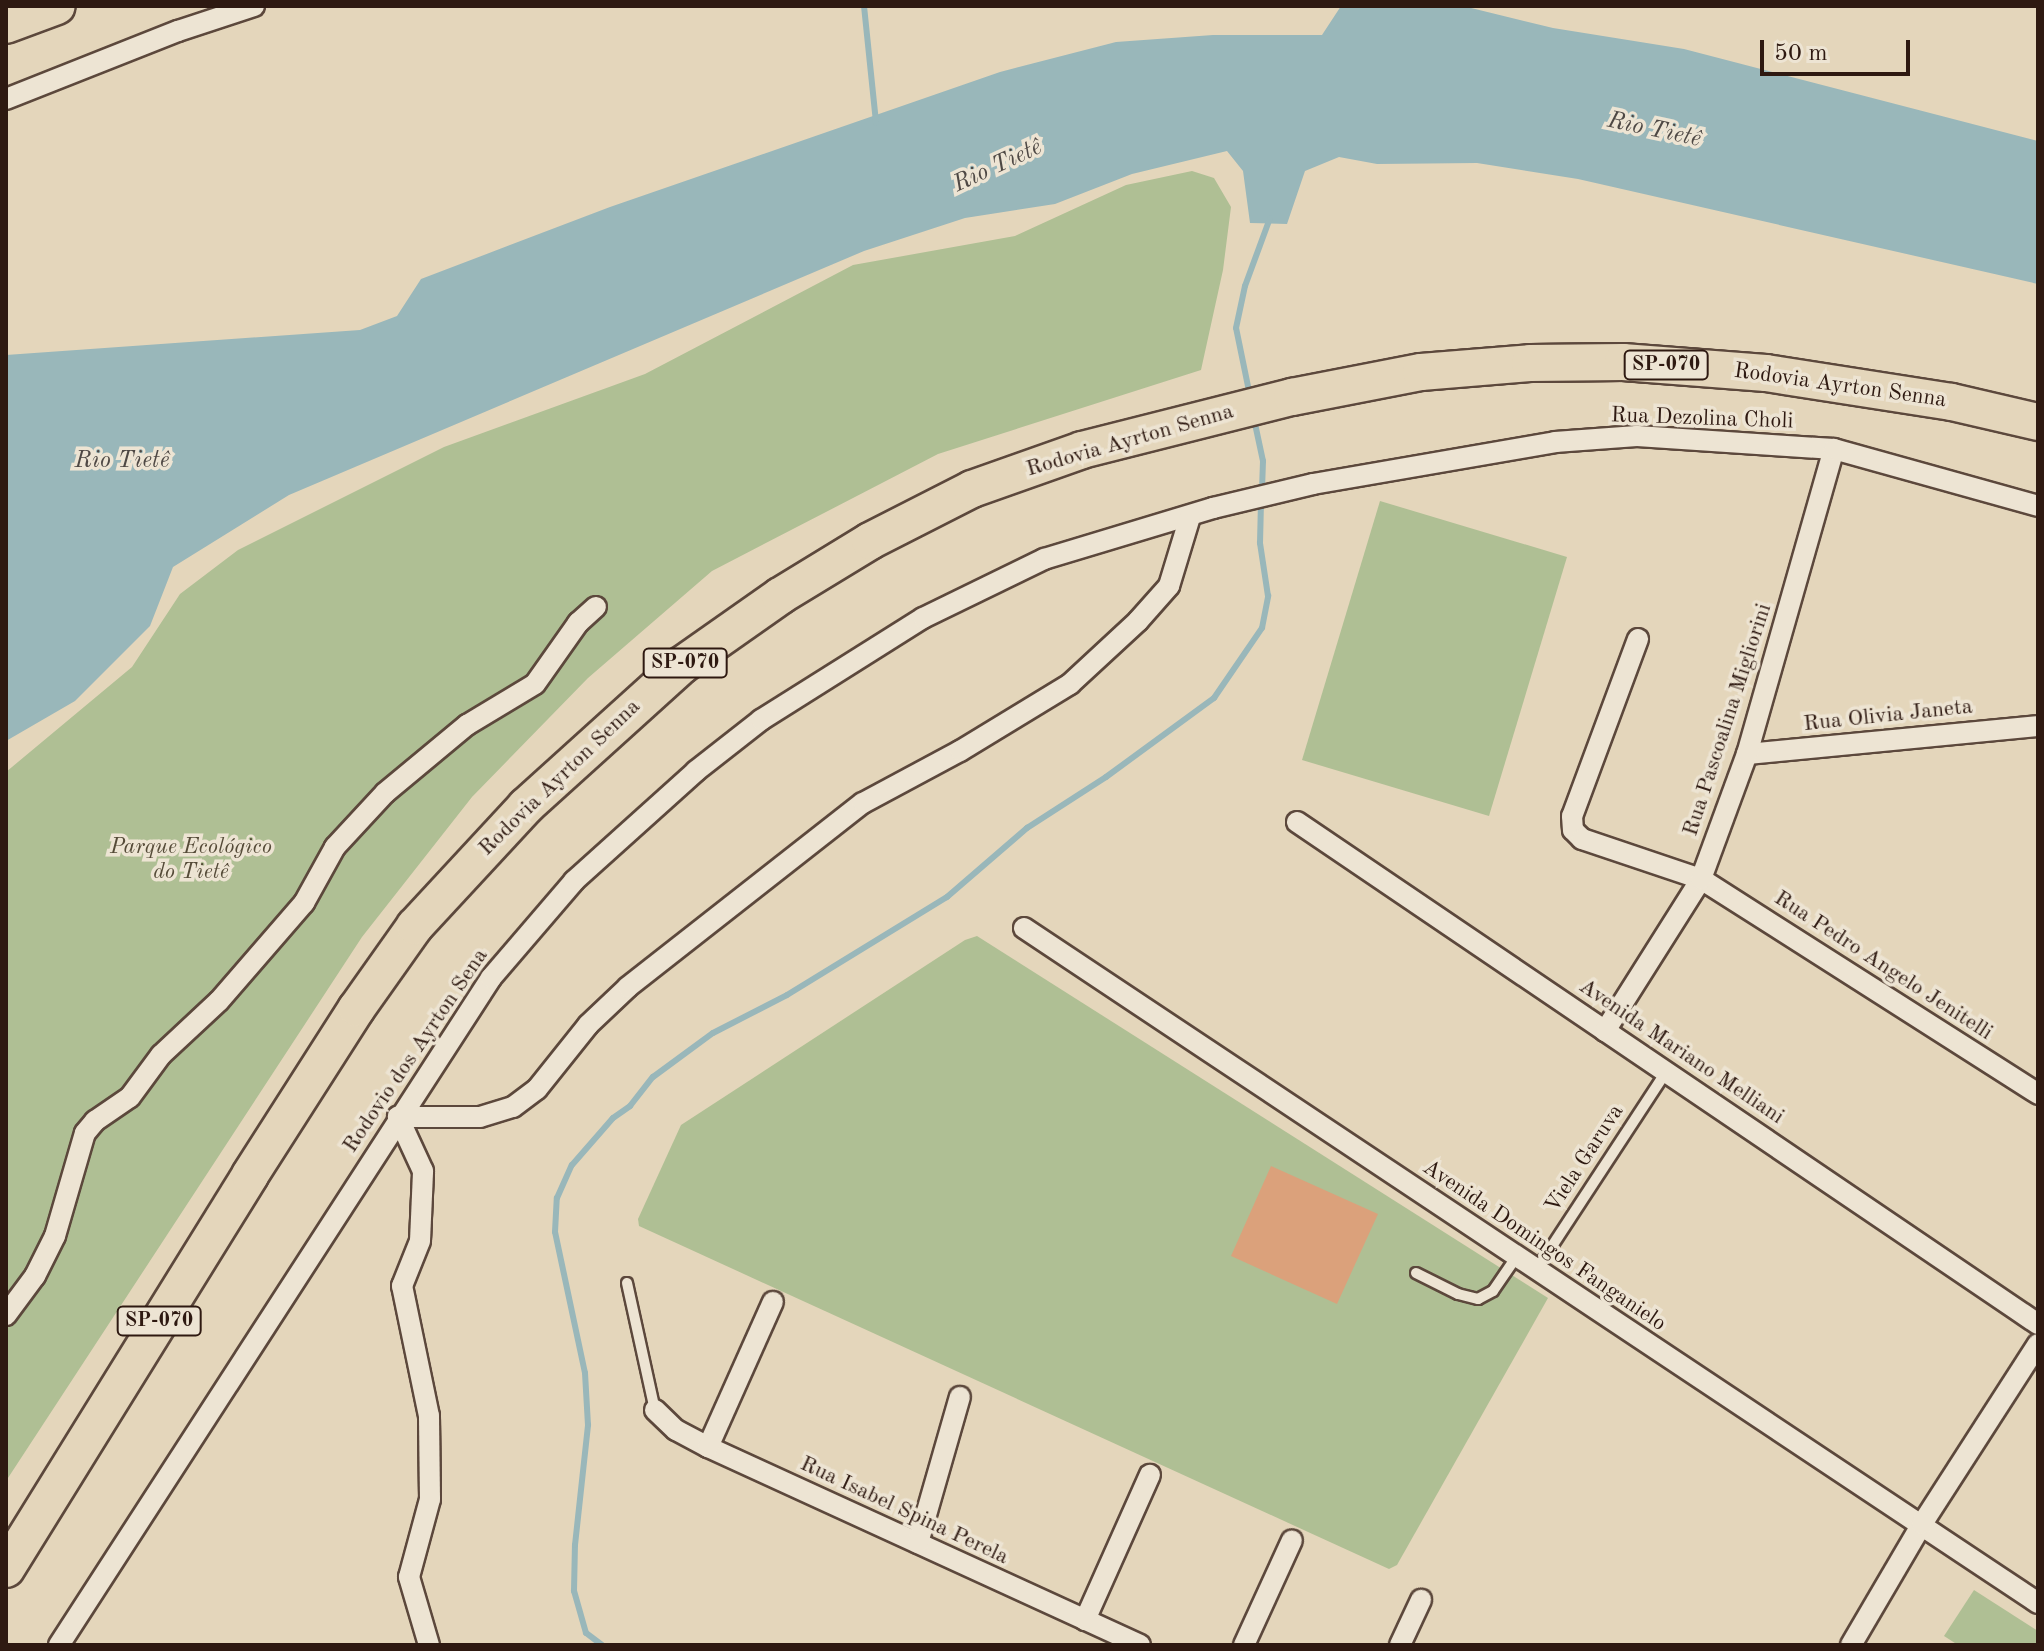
<!DOCTYPE html>
<meta charset="utf-8">
<style>
body{margin:0}
#map{position:relative;width:2044px;height:1651px;overflow:hidden;background:#e4d6bb;font-family:"Old Standard TT",serif}
div>[style]{position:absolute}
.green>*{inset:0;background:#afbf94}
.water>*{inset:0;background:#99b7ba}
.stream>*{height:6px;margin:-3px;padding:0 3px;transform-origin:3px;border-radius:3px;background:#99b7ba}
.building>*{inset:0;background:#dba17b}
.roads{filter:drop-shadow(2px 0 #5c483c) drop-shadow(-2px 0 #5c483c) drop-shadow(0 2px #5c483c) drop-shadow(0 -2px #5c483c)}
.service>*{height:10px;margin:-5px;padding:0 5px;transform-origin:5px;border-radius:5px;background:#ede4d3}
.minor>*{height:20px;margin:-10px;padding:0 10px;transform-origin:10px;border-radius:10px;background:#ede4d3}
.motorway>*{height:36px;margin:-18px;padding:0 18px;transform-origin:18px;border-radius:18px;background:#e4d6bb}
span{translate:-50% -50%;white-space:nowrap;text-align:center;line-height:1.15;-webkit-text-stroke:7px #ede4d3;paint-order:stroke}
.shield-label span{padding:2px 6px;background:#ede4d3;border:2px solid;border-radius:6px;-webkit-text-stroke-width:0}
.shield-label{font-size:20px;color:#2e1911;font-weight:700}
.street-label{font-size:22px;color:#2e1911}
.park-label{font-size:22px;color:#554b38;font-style:italic}
.water-label{font-size:24px;color:#4e4844;font-style:italic}
.frame{position:absolute;inset:0;border:8px solid #2e1911;pointer-events:none}
.scale{position:absolute;left:1760px;top:40px;width:150px;height:36px;box-sizing:border-box;border:4px solid #2e1911;border-top:0;padding-left:10px;font-size:24px;line-height:28px;white-space:nowrap;color:#2e1911;-webkit-text-stroke:6px #ede4d3;paint-order:stroke}
</style>
<div id="map">
<div class="green">
<div style="clip-path:polygon(1192px 171px,1214px 178px,1231px 207px,1223px 270px,1201px 370px,938px 454px,712px 571px,588px 678px,472px 797px,362px 937px,6px 1481px,6px 772px,132px 667px,180px 594px,238px 550px,444px 447px,645px 374px,853px 265px,1015px 236px,1126px 185px)"></div>
<div style="clip-path:polygon(1380px 501px,1567px 557px,1489px 816px,1302px 760px)"></div>
<div style="clip-path:polygon(977px 936px,1548px 1298px,1397px 1565px,1389px 1569px,639px 1226px,638px 1219px,681px 1125px,965px 940px)"></div>
<div style="clip-path:polygon(1974px 1590px,2038px 1631px,2038px 1645px,1958px 1645px,1944px 1636px)"></div>
</div>
<div class="water">
<div style="clip-path:polygon(1341px 6px,1463px 6px,1553px 28px,1684px 49px,2038px 141px,2038px 284px,1578px 179px,1477px 163px,1377px 164px,1339px 157px,1305px 171px,1287px 224px,1250px 223px,1243px 171px,1227px 151px,1132px 174px,1055px 204px,965px 218px,864px 251px,289px 495px,173px 567px,150px 626px,75px 701px,6px 741px,6px 355px,360px 330px,397px 316px,421px 279px,610px 207px,1000px 72px,1116px 42px,1213px 35px,1322px 35px)"></div>
</div>
<div class="stream">
<div style="left:864px;top:6px;width:117px;rotate:84.1deg"></div>
<div style="left:1250px;top:396px;width:69px;rotate:-101.6deg"></div>
<div style="left:1236px;top:328px;width:43px;rotate:-77.9deg"></div>
<div style="left:1245px;top:286px;width:72px;rotate:-69.8deg"></div>
<div style="left:1254px;top:419px;width:43px;rotate:77.9deg"></div>
<div style="left:1263px;top:461px;width:30px;rotate:92deg"></div>
<div style="left:602px;top:1645px;width:20px;rotate:-143deg"></div>
<div style="left:586px;top:1633px;width:44px;rotate:-105.9deg"></div>
<div style="left:574px;top:1591px;width:46px;rotate:-88.8deg"></div>
<div style="left:575px;top:1545px;width:121px;rotate:-83.8deg"></div>
<div style="left:588px;top:1425px;width:52px;rotate:-93.3deg"></div>
<div style="left:585px;top:1373px;width:144px;rotate:-102deg"></div>
<div style="left:555px;top:1232px;width:34px;rotate:-87deg"></div>
<div style="left:557px;top:1198px;width:36px;rotate:-66deg"></div>
<div style="left:572px;top:1165px;width:62px;rotate:-48.9deg"></div>
<div style="left:613px;top:1118px;width:21px;rotate:-35deg"></div>
<div style="left:630px;top:1106px;width:37px;rotate:-52deg"></div>
<div style="left:653px;top:1077px;width:74px;rotate:-36.3deg"></div>
<div style="left:713px;top:1033px;width:83px;rotate:-27.2deg"></div>
<div style="left:787px;top:995px;width:188px;rotate:-31.5deg"></div>
<div style="left:947px;top:897px;width:106px;rotate:-40.8deg"></div>
<div style="left:1027px;top:828px;width:94px;rotate:-32.8deg"></div>
<div style="left:1106px;top:777px;width:134px;rotate:-36.2deg"></div>
<div style="left:1214px;top:698px;width:85px;rotate:-55.6deg"></div>
<div style="left:1262px;top:628px;width:33px;rotate:-79deg"></div>
<div style="left:1268px;top:596px;width:54px;rotate:-98.6deg"></div>
<div style="left:1260px;top:543px;width:41px;rotate:-88.6deg"></div>
</div>
<div class="building">
<div style="clip-path:polygon(1271px 1166px,1378px 1214px,1337px 1304px,1231px 1256px)"></div>
</div>
<div class="roads">
<div class="service">
<div style="left:1537px;top:1269px;width:238px;rotate:-56.8deg"></div>
<div style="left:1416px;top:1273px;width:47px;rotate:26.6deg"></div>
<div style="left:1458px;top:1294px;width:21px;rotate:14deg"></div>
<div style="left:1478px;top:1299px;width:17px;rotate:-28deg"></div>
<div style="left:1493px;top:1291px;width:42px;rotate:-55.6deg"></div>
<div style="left:627px;top:1283px;width:130px;rotate:77.6deg"></div>
</div>
<div class="minor">
<div style="left:6px;top:99px;width:185px;rotate:-21.6deg"></div>
<div style="left:178px;top:31px;width:80px;rotate:-18.2deg"></div>
<div style="left:1638px;top:639px;width:189px;rotate:110.4deg"></div>
<div style="left:1572px;top:816px;width:14px;rotate:86deg"></div>
<div style="left:1573px;top:830px;width:13px;rotate:45deg"></div>
<div style="left:1582px;top:839px;width:126px;rotate:18.6deg"></div>
<div style="left:1701px;top:879px;width:400px;rotate:32.5deg"></div>
<div style="left:1747px;top:754px;width:292px;rotate:-5.5deg"></div>
<div style="left:1297px;top:822px;width:895px;rotate:34.12deg"></div>
<div style="left:1024px;top:928px;width:1218px;rotate:33.65deg"></div>
<div style="left:1605px;top:1031px;width:180px;rotate:-57.7deg"></div>
<div style="left:1701px;top:879px;width:133px;rotate:-69.8deg"></div>
<div style="left:1747px;top:754px;width:317px;rotate:-74.1deg"></div>
<div style="left:6px;top:1315px;width:49px;rotate:-53.4deg"></div>
<div style="left:35px;top:1276px;width:45px;rotate:-63.4deg"></div>
<div style="left:55px;top:1236px;width:107px;rotate:-73.8deg"></div>
<div style="left:85px;top:1133px;width:16px;rotate:-50deg"></div>
<div style="left:95px;top:1121px;width:42px;rotate:-34.4deg"></div>
<div style="left:130px;top:1097px;width:52px;rotate:-53.6deg"></div>
<div style="left:161px;top:1055px;width:79px;rotate:-43deg"></div>
<div style="left:219px;top:1001px;width:130px;rotate:-49.1deg"></div>
<div style="left:304px;top:903px;width:64px;rotate:-61deg"></div>
<div style="left:335px;top:847px;width:74px;rotate:-47.2deg"></div>
<div style="left:385px;top:793px;width:107px;rotate:-39.7deg"></div>
<div style="left:467px;top:725px;width:79px;rotate:-31.1deg"></div>
<div style="left:535px;top:684px;width:75px;rotate:-54.8deg"></div>
<div style="left:578px;top:623px;width:24px;rotate:-42deg"></div>
<div style="left:655px;top:1410px;width:29px;rotate:44deg"></div>
<div style="left:676px;top:1430px;width:36px;rotate:28deg"></div>
<div style="left:708px;top:1447px;width:475px;rotate:24.6deg"></div>
<div style="left:708px;top:1447px;width:159px;rotate:-65.9deg"></div>
<div style="left:918px;top:1543px;width:152px;rotate:-74deg"></div>
<div style="left:1085px;top:1620px;width:159px;rotate:-65.9deg"></div>
<div style="left:59px;top:1645px;width:795px;rotate:-57.07deg"></div>
<div style="left:491px;top:978px;width:128px;rotate:-49.4deg"></div>
<div style="left:574px;top:881px;width:164px;rotate:-42deg"></div>
<div style="left:696px;top:771px;width:83px;rotate:-38.1deg"></div>
<div style="left:761px;top:720px;width:191px;rotate:-32.2deg"></div>
<div style="left:923px;top:618px;width:135px;rotate:-26deg"></div>
<div style="left:1044px;top:559px;width:177px;rotate:-16.8deg"></div>
<div style="left:1213px;top:508px;width:103px;rotate:-13.5deg"></div>
<div style="left:1313px;top:484px;width:246px;rotate:-9.8deg"></div>
<div style="left:1555px;top:442px;width:82px;rotate:-4.2deg"></div>
<div style="left:1637px;top:436px;width:197px;rotate:3.8deg"></div>
<div style="left:1834px;top:449px;width:212px;rotate:15.6deg"></div>
<div style="left:429px;top:1645px;width:71px;rotate:-106.4deg"></div>
<div style="left:409px;top:1577px;width:81px;rotate:-74.9deg"></div>
<div style="left:430px;top:1499px;width:83px;rotate:-90.7deg"></div>
<div style="left:429px;top:1416px;width:133px;rotate:-101.7deg"></div>
<div style="left:402px;top:1286px;width:48px;rotate:-68.2deg"></div>
<div style="left:420px;top:1241px;width:70px;rotate:-87.5deg"></div>
<div style="left:423px;top:1171px;width:60px;rotate:-114.8deg"></div>
<div style="left:398px;top:1117px;width:82px"></div>
<div style="left:480px;top:1117px;width:34px;rotate:-17deg"></div>
<div style="left:513px;top:1107px;width:30px;rotate:-37deg"></div>
<div style="left:537px;top:1089px;width:82px;rotate:-51.4deg"></div>
<div style="left:588px;top:1025px;width:55px;rotate:-43.5deg"></div>
<div style="left:628px;top:987px;width:298px;rotate:-38.1deg"></div>
<div style="left:863px;top:803px;width:110px;rotate:-28.2deg"></div>
<div style="left:960px;top:751px;width:129px;rotate:-31.3deg"></div>
<div style="left:1070px;top:684px;width:93px;rotate:-42.8deg"></div>
<div style="left:1138px;top:621px;width:47px;rotate:-48.5deg"></div>
<div style="left:1169px;top:586px;width:72px;rotate:-73.1deg"></div>
<div style="left:1244px;top:1645px;width:115px;rotate:-65.4deg"></div>
<div style="left:1400px;top:1645px;width:50px;rotate:-65deg"></div>
<div style="left:1851px;top:1645px;width:140px;rotate:-59.6deg"></div>
<div style="left:1922px;top:1524px;width:214px;rotate:-57.2deg"></div>
</div>
<div class="motorway">
<div style="left:6px;top:25px;width:54px;rotate:-20.4deg"></div>
<div style="left:6px;top:1569px;width:463px;rotate:-58.2deg"></div>
<div style="left:250px;top:1175px;width:198px;rotate:-57.4deg"></div>
<div style="left:357px;top:1008px;width:100px;rotate:-54.7deg"></div>
<div style="left:415px;top:926px;width:163px;rotate:-47.2deg"></div>
<div style="left:526px;top:806px;width:210px;rotate:-42.1deg"></div>
<div style="left:682px;top:665px;width:120px;rotate:-35.1deg"></div>
<div style="left:780px;top:596px;width:105px;rotate:-31.4deg"></div>
<div style="left:870px;top:541px;width:114px;rotate:-27deg"></div>
<div style="left:972px;top:489px;width:117px;rotate:-19.5deg"></div>
<div style="left:1082px;top:450px;width:217px;rotate:-14.2deg"></div>
<div style="left:1292px;top:397px;width:131px;rotate:-11deg"></div>
<div style="left:1421px;top:372px;width:109px;rotate:-4.7deg"></div>
<div style="left:1530px;top:363px;width:93px;rotate:-0.6deg"></div>
<div style="left:1623px;top:362px;width:143px;rotate:4.4deg"></div>
<div style="left:1766px;top:373px;width:188px;rotate:8.9deg"></div>
<div style="left:1952px;top:402px;width:88px;rotate:13.1deg"></div>
</div>
</div>
<div class="shield-label">
<span style="left:1666px;top:365px">SP-070</span>
<span style="left:685px;top:663px">SP-070</span>
<span style="left:159px;top:1321px">SP-070</span>
</div>
<div class="street-label">
<span style="left:1840px;top:386px;rotate:8deg">Rodovia Ayrton Senna</span>
<span style="left:1702px;top:419px;rotate:2deg">Rua Dezolina Choli</span>
<span style="left:1130px;top:441px;rotate:-16deg">Rodovia Ayrton Senna</span>
<span style="left:1888px;top:716px;rotate:-6deg">Rua Olivia Janeta</span>
<span style="left:1728px;top:720px;rotate:-72deg">Rua Pascoalina Migliorini</span>
<span style="left:560px;top:778px;rotate:-44deg">Rodovia Ayrton Senna</span>
<span style="left:1883px;top:966px;rotate:33deg">Rua Pedro Angelo Jenitelli</span>
<span style="left:416px;top:1051px;rotate:-56deg">Rodovio dos Ayrton Sena</span>
<span style="left:1681px;top:1052px;rotate:34deg">Avenida Mariano Melliani</span>
<span style="left:1585px;top:1159px;rotate:-57deg">Viela Garuva</span>
<span style="left:1544px;top:1246px;rotate:34deg">Avenida Domingos Fanganielo</span>
<span style="left:904px;top:1511px;rotate:25deg">Rua Isabel Spina Perela</span>
</div>
<div class="park-label">
<span style="left:191px;top:860px">Parque Ecológico<br>do Tietê</span>
</div>
<div class="water-label">
<span style="left:1654px;top:131px;rotate:12deg">Rio Tietê</span>
<span style="left:998px;top:167px;rotate:-25deg">Rio Tietê</span>
<span style="left:122px;top:462px">Rio Tietê</span>
</div>
<div class="frame"></div>
<div class="scale">50 m</div>
</div>
